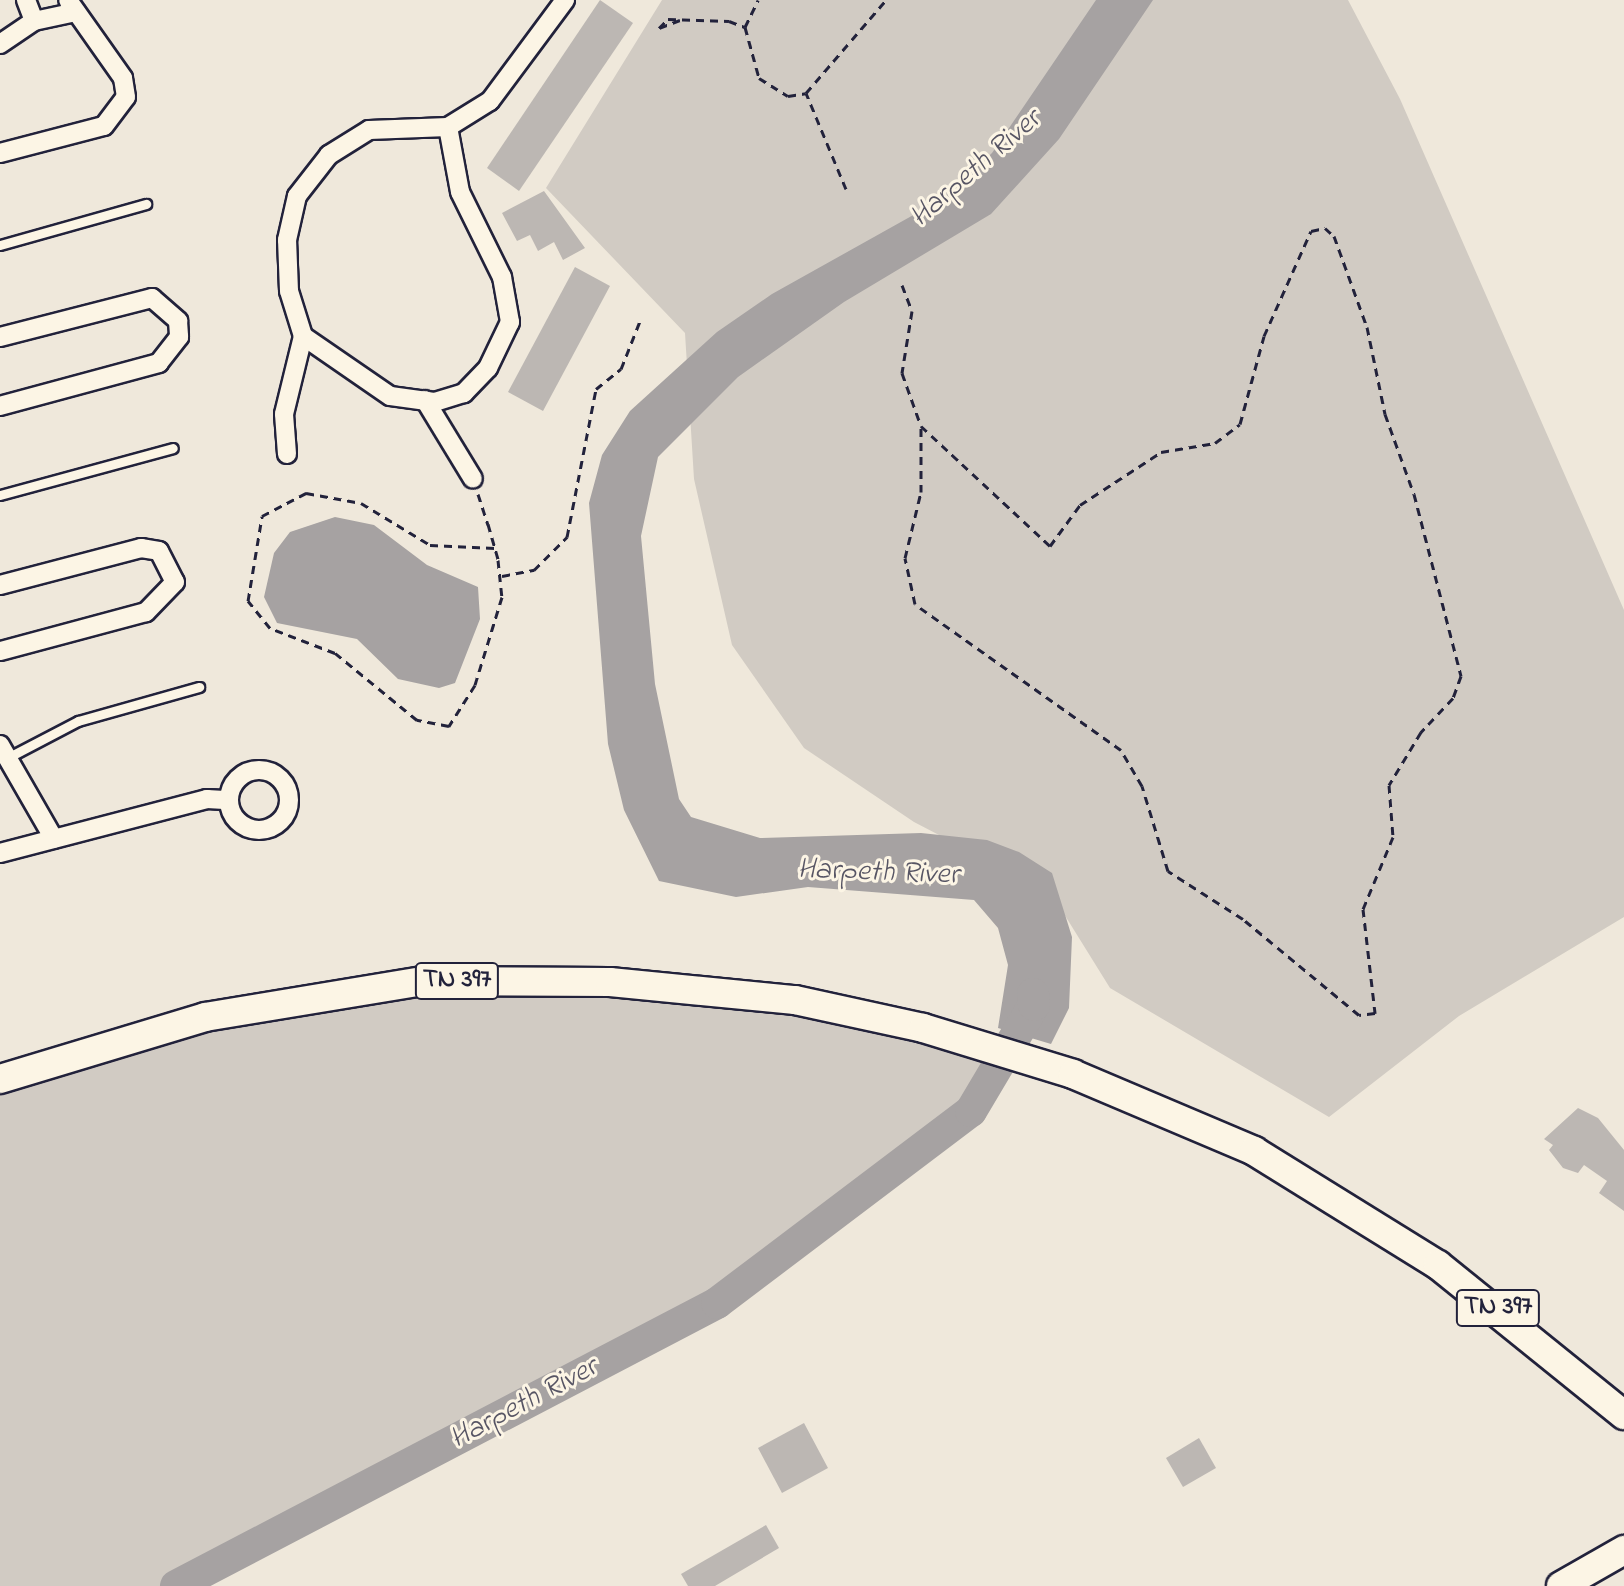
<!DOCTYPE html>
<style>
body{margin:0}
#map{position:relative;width:1624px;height:1586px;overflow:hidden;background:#efe8db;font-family:"Indie Flower",sans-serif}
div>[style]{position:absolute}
.green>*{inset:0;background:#d1cbc3}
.water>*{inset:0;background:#a6a2a2}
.river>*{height:32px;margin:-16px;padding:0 16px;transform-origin:16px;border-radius:16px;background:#a6a2a2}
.building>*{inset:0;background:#bcb7b3}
.path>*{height:3px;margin-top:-1.5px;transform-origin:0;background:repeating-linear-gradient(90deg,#22223b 0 8px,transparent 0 14px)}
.roads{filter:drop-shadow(2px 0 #22223b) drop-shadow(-2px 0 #22223b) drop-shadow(0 2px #22223b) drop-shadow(0 -2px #22223b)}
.service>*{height:9px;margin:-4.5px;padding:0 4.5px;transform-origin:4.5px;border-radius:4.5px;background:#fcf5e5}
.minor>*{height:18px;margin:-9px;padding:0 9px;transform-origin:9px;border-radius:9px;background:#fcf5e5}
.minor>.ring{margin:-9px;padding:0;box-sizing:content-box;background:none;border:18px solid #fcf5e5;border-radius:50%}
.primary>*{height:28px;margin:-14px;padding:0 14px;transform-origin:14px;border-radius:14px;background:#fcf5e5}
span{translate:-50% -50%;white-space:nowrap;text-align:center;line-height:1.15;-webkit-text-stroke:6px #fcf5e5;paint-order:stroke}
.shield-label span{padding:2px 6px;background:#fcf5e5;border:2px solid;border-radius:6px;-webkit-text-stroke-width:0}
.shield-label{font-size:26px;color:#22223b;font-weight:700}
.water-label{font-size:30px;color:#575564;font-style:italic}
</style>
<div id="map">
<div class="green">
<div style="clip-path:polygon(662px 0,1348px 0,1400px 99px,1624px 610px,1624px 917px,1459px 1016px,1329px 1117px,1110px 988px,1051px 893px,914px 822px,804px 748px,732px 645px,694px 479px,685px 333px,546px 188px)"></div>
<div style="clip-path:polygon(704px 989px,1002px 1052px,971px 1111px,717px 1303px,176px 1586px,0 1586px,0 1079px,314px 996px)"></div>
</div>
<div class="water">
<div style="clip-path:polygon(1096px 0,1153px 0,1059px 139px,991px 214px,844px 302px,738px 377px,658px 457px,641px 536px,655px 684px,679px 799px,691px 817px,760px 838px,921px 833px,987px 840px,1019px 852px,1052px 873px,1072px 937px,1069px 1008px,1051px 1044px,998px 1028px,1008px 965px,998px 928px,974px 900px,808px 887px,736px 897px,659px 881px,624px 810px,608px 744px,589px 503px,602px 455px,630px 411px,717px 332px,772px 294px,942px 199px,992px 153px)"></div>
<div style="clip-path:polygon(335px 517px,374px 525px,427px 565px,478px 587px,480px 619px,455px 683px,439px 688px,398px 679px,357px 639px,277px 623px,264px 597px,274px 553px,290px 532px)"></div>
</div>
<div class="river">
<div style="left:176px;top:1586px;width:611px;rotate:-27.61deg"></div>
<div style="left:717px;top:1303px;width:318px;rotate:-37.1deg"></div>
<div style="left:971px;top:1111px;width:123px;rotate:-59.3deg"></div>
<div style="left:1034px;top:1005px;width:11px;rotate:-95deg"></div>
</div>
<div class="building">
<div style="clip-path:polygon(600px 0,633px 23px,519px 191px,487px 168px)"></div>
<div style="clip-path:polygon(544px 191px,585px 248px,563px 260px,554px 242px,538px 251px,530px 235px,517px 241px,502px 213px)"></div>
<div style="clip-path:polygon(575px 267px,610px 286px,543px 411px,508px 392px)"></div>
<div style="clip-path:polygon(1578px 1108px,1598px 1118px,1624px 1150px,1624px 1211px,1599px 1193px,1607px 1181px,1584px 1165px,1578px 1173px,1563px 1168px,1549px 1150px,1553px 1145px,1544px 1139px)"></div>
<div style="clip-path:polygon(804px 1423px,828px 1468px,782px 1493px,758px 1448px)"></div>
<div style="clip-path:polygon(1199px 1438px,1216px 1468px,1183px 1487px,1166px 1458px)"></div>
<div style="clip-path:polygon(766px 1525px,779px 1548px,715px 1586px,688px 1586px,681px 1574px)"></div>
</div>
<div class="path">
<div style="left:680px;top:20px;width:22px;rotate:159deg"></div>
<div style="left:659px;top:28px;width:13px;rotate:-45deg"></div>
<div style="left:668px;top:19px;width:61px;rotate:1.9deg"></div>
<div style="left:729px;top:21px;width:17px;rotate:21deg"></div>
<div style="left:745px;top:27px;width:53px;rotate:74.6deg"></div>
<div style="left:759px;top:78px;width:34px;rotate:32deg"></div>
<div style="left:788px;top:96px;width:18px;rotate:-9deg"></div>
<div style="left:745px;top:27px;width:30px;rotate:-64deg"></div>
<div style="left:846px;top:189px;width:104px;rotate:-112.6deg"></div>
<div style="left:806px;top:93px;width:123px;rotate:-49.3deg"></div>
<div style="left:902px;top:285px;width:28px;rotate:69deg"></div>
<div style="left:912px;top:311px;width:63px;rotate:99.2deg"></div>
<div style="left:902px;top:373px;width:56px;rotate:70.3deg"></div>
<div style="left:921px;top:426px;width:176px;rotate:42.9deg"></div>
<div style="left:1050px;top:546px;width:51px;rotate:-53.8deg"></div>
<div style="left:1080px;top:505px;width:97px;rotate:-33.2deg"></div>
<div style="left:1161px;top:452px;width:55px;rotate:-9.5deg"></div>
<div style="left:1215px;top:443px;width:31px;rotate:-37deg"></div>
<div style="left:1240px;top:424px;width:91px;rotate:-74.7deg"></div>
<div style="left:1264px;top:336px;width:115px;rotate:-65.9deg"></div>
<div style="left:1311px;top:231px;width:14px;rotate:-12deg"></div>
<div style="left:1325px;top:228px;width:12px;rotate:42deg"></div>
<div style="left:1334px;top:236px;width:97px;rotate:70.1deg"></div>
<div style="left:1367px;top:327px;width:89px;rotate:78.3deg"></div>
<div style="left:1385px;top:414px;width:85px;rotate:70.1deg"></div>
<div style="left:1414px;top:494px;width:188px;rotate:75.5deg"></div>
<div style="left:1461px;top:676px;width:23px;rotate:110deg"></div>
<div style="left:1453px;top:698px;width:47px;rotate:133.3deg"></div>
<div style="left:1421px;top:732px;width:62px;rotate:121.1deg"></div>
<div style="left:1389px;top:785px;width:52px;rotate:85.6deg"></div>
<div style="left:1393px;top:837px;width:78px;rotate:112.6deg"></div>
<div style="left:1363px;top:909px;width:105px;rotate:83.4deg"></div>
<div style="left:1375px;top:1013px;width:16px;rotate:173deg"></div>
<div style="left:1359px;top:1015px;width:151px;rotate:-140.4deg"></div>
<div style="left:1243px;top:919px;width:89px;rotate:-147.4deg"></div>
<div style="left:1168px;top:871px;width:89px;rotate:-107deg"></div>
<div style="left:1142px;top:786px;width:42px;rotate:-120.3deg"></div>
<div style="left:1121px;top:750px;width:252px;rotate:-144.7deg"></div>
<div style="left:915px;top:604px;width:47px;rotate:-102.3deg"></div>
<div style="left:905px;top:558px;width:68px;rotate:-76.4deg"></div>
<div style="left:921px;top:492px;width:66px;rotate:-90deg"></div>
<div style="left:478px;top:494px;width:32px;rotate:72deg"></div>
<div style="left:488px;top:524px;width:37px;rotate:74deg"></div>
<div style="left:498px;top:560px;width:37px;rotate:84deg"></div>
<div style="left:502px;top:597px;width:92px;rotate:107.1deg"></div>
<div style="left:475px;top:685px;width:49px;rotate:122.4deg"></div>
<div style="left:449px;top:726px;width:33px;rotate:-169deg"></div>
<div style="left:417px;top:720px;width:106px;rotate:-140.7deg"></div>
<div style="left:335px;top:653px;width:70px;rotate:-159deg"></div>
<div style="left:270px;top:628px;width:35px;rotate:-129deg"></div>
<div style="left:248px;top:601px;width:86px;rotate:-80.6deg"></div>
<div style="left:262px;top:516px;width:50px;rotate:-27.6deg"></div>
<div style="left:306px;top:493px;width:56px;rotate:10.3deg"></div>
<div style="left:361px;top:503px;width:81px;rotate:31.3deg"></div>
<div style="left:430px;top:545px;width:65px;rotate:2.6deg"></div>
<div style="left:502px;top:576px;width:33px;rotate:-11deg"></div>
<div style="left:534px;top:570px;width:47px;rotate:-45deg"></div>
<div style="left:567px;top:537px;width:151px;rotate:-78.9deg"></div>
<div style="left:596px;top:389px;width:32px;rotate:-39deg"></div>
<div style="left:621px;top:369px;width:52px;rotate:-68.4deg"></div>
</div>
<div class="roads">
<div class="service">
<div style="left:0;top:245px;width:152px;rotate:-15.7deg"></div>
<div style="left:0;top:495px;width:179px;rotate:-15.2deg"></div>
<div style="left:9px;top:757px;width:78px;rotate:-27.6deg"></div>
<div style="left:78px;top:721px;width:126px;rotate:-15.7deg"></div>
</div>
<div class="minor">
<div style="left:26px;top:0;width:22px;rotate:69deg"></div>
<div style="left:0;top:44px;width:41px;rotate:-34.1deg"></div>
<div style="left:34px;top:21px;width:43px;rotate:-12.1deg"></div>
<div style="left:448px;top:127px;width:66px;rotate:79.5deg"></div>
<div style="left:460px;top:192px;width:95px;rotate:63.7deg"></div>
<div style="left:502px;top:277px;width:46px;rotate:79.9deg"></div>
<div style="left:510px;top:322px;width:51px;rotate:115.6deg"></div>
<div style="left:488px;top:368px;width:35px;rotate:134deg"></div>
<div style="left:464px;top:393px;width:31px;rotate:163deg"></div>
<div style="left:434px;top:402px;width:44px;rotate:-172.2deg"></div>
<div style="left:390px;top:396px;width:106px;rotate:-145.4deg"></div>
<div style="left:303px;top:336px;width:47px;rotate:-107.3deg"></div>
<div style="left:289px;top:291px;width:51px;rotate:-92.2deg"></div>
<div style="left:287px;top:240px;width:45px;rotate:-77.2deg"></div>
<div style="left:297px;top:196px;width:52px;rotate:-52deg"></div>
<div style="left:329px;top:155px;width:47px;rotate:-32deg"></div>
<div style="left:369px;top:130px;width:79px;rotate:-2.2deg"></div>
<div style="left:448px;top:127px;width:49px;rotate:-31.8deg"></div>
<div style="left:490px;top:101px;width:126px;rotate:-53.4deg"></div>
<div style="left:0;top:153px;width:107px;rotate:-14.6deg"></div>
<div style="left:104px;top:126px;width:36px;rotate:-53deg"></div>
<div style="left:126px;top:97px;width:19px;rotate:-99deg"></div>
<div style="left:123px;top:78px;width:95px;rotate:-125.2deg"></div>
<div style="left:0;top:337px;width:157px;rotate:-14.4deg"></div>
<div style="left:152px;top:298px;width:35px;rotate:41deg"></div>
<div style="left:178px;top:321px;width:16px;rotate:86deg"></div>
<div style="left:179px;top:337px;width:33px;rotate:128deg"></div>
<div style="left:159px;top:363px;width:165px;rotate:164.9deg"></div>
<div style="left:425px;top:400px;width:92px;rotate:58.7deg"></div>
<div style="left:287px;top:454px;width:40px;rotate:-94.3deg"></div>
<div style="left:284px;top:414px;width:80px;rotate:-76.3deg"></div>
<div style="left:0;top:585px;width:146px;rotate:-14.7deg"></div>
<div style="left:141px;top:548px;width:18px;rotate:9deg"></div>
<div style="left:159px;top:551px;width:35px;rotate:63deg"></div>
<div style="left:175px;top:582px;width:42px;rotate:134deg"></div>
<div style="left:146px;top:612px;width:151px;rotate:165deg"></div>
<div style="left:0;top:745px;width:108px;rotate:60.1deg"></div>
<div class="ring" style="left:229px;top:770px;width:42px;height:42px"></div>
<div style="left:0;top:853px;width:214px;rotate:-14.6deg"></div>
<div style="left:207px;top:799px;width:22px;rotate:3deg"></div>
</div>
<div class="primary">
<div style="left:0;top:1079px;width:214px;rotate:-16.8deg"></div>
<div style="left:205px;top:1017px;width:220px;rotate:-9.4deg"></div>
<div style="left:422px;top:981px;width:188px;rotate:0.3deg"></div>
<div style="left:610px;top:982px;width:186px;rotate:5.6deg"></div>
<div style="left:795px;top:1000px;width:131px;rotate:12.3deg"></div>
<div style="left:923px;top:1028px;width:157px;rotate:17deg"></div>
<div style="left:1073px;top:1074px;width:197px;rotate:23deg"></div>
<div style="left:1254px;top:1151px;width:216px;rotate:31.8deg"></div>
<div style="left:1438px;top:1265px;width:239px;rotate:38.9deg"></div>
<div style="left:1561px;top:1586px;width:73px;rotate:-29.7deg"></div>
</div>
</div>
<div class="shield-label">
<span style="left:457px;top:981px">TN 397</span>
<span style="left:1498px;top:1308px">TN 397</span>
</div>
<div class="water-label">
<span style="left:976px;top:169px;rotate:-41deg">Harpeth River</span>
<span style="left:878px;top:873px;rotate:2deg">Harpeth River</span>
<span style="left:524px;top:1404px;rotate:-28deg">Harpeth River</span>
</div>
</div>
